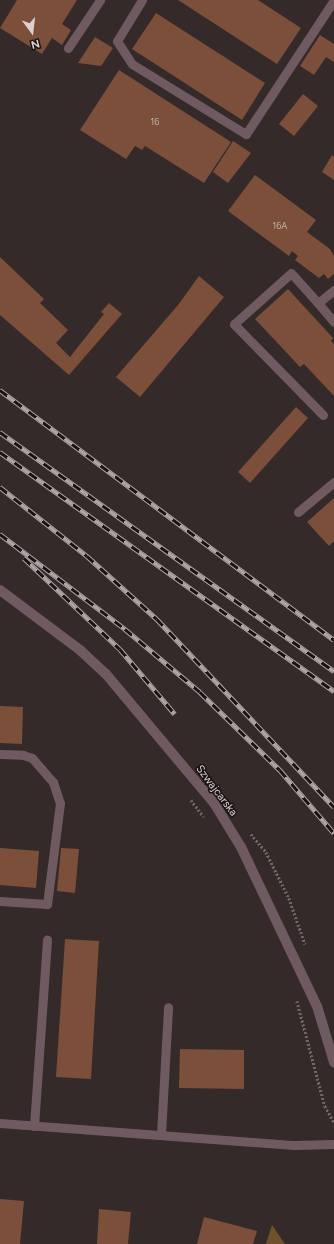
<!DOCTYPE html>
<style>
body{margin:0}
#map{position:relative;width:334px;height:1244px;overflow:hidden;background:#342a29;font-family:Figtree,sans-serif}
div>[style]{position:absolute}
.forest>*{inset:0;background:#70522a}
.building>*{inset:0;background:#7b4f39}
.path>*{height:2.5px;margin-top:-1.25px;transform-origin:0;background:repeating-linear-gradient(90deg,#706766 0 2px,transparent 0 4px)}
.service>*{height:9px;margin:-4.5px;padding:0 4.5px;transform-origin:4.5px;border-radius:4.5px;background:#705a61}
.minor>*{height:10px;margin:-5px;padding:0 5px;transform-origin:5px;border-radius:5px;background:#705a61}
.rail>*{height:4.5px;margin-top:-2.25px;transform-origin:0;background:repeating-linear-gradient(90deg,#181413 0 9px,#aea6a5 0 18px);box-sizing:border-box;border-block:1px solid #aea6a5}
span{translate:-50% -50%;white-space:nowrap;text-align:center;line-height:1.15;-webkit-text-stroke:3px #181413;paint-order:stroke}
.number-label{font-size:9px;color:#c1b0aa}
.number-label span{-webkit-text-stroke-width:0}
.street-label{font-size:11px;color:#d8d1d0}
.north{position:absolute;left:12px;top:12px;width:40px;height:40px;-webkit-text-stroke:3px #181413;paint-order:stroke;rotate:165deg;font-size:11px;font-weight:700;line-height:16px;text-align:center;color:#d8d1d0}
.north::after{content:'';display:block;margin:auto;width:14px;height:18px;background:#d8d1d0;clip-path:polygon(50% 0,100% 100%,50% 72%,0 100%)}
</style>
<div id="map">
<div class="forest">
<div style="clip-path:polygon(272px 1225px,285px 1244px,266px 1244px)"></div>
</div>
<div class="building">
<div style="clip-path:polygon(17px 0,77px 0,62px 24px,71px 30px,62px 45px,52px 38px,42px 54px,0 28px)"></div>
<div style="clip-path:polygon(178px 0,258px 0,301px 28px,277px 64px)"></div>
<div style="clip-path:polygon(156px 13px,265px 83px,242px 120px,132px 49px)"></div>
<div style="clip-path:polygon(320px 35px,334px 44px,334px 62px,326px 57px,314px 75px,300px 66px)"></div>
<div style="clip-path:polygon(95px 37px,113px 48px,101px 66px,78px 63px)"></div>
<div style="clip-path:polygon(119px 70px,231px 142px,204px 183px,145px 146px,142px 150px,135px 146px,126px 159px,80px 130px)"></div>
<div style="clip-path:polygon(303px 94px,318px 106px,294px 136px,279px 124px)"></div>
<div style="clip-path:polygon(233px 141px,251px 153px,228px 183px,213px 172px)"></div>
<div style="clip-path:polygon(332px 155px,334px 157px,334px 180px,322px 172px)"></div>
<div style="clip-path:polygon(255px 175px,316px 220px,307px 232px,330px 249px,334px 256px,334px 274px,328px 279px,324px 274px,319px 278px,295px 260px,298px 256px,292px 251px,289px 256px,228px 211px)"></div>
<div style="clip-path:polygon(0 257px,44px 299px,40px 303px,68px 330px,56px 343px,70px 357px,104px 314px,101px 312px,109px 303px,122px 314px,69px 375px,0 315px)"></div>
<div style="clip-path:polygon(199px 276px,224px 297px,140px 397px,116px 377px,178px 305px)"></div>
<div style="clip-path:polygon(288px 289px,333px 338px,331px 341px,334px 344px,334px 396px,304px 364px,300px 367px,255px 319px)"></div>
<div style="clip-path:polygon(296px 407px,308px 418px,250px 483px,238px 472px)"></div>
<div style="clip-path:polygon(334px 498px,334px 541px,329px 546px,307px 522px)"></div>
<div style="clip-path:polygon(0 706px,23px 707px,22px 744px,0 743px)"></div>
<div style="clip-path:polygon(0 848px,39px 851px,36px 888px,0 885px)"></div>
<div style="clip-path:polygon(61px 848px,79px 849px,75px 893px,57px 891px)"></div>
<div style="clip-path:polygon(65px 939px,99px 941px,91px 1079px,56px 1077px)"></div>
<div style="clip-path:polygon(180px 1049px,244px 1050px,244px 1089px,179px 1088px)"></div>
<div style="clip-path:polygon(0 1199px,24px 1201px,20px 1244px,0 1244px)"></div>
<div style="clip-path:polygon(99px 1209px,131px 1212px,128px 1244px,97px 1244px)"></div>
<div style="clip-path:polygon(204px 1217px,257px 1231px,253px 1244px,197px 1244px)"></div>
</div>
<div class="path">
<div style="left:191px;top:800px;width:21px;rotate:53deg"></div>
<div style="left:251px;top:834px;width:23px;rotate:50deg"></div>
<div style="left:266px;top:852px;width:51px;rotate:63.4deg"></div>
<div style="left:289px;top:898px;width:49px;rotate:70.8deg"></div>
<div style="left:297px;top:1001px;width:109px;rotate:75.1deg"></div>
<div style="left:325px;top:1106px;width:18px;rotate:61deg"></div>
</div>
<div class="service">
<div style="left:142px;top:0;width:48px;rotate:121.4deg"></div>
<div style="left:117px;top:41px;width:27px;rotate:57deg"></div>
<div style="left:132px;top:64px;width:134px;rotate:31.6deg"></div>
<div style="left:246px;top:134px;width:160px;rotate:-56.7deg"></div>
<div style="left:68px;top:48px;width:58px;rotate:-56.3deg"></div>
<div style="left:318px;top:303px;width:25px;rotate:50deg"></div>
<div style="left:323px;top:415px;width:127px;rotate:-134.4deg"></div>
<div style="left:234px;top:324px;width:76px;rotate:-41.8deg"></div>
<div style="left:291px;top:273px;width:40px;rotate:48deg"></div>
<div style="left:318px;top:303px;width:21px;rotate:-39deg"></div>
<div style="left:298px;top:512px;width:47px;rotate:-39.8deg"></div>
<div style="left:0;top:754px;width:23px;rotate:2deg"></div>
<div style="left:23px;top:755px;width:9px;rotate:18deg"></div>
<div style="left:32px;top:758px;width:32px;rotate:49deg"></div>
<div style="left:53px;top:782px;width:22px;rotate:72deg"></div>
<div style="left:60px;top:803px;width:102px;rotate:97.3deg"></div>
<div style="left:47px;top:904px;width:47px;rotate:-176.3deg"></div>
<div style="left:0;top:1123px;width:295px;rotate:4.3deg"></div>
<div style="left:294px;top:1145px;width:40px;rotate:-1.4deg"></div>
<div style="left:34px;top:1126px;width:187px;rotate:-86deg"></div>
<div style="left:161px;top:1134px;width:127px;rotate:-86.8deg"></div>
</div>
<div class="minor">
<div style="left:0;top:590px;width:100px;rotate:36.9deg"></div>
<div style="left:80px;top:650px;width:35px;rotate:43deg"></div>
<div style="left:106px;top:674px;width:168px;rotate:50.1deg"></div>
<div style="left:214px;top:803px;width:52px;rotate:58.5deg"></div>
<div style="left:241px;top:847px;width:176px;rotate:64.5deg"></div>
<div style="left:317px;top:1006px;width:59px;rotate:73.1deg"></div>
</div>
<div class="rail">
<div style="left:0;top:390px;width:417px;rotate:36.8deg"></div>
<div style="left:0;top:432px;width:411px;rotate:35.6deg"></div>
<div style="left:0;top:452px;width:411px;rotate:35.6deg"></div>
<div style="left:0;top:487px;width:111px;rotate:38.4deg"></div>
<div style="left:87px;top:556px;width:94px;rotate:42deg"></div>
<div style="left:157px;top:619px;width:258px;rotate:46.7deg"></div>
<div style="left:0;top:534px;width:157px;rotate:37.2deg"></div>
<div style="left:125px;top:629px;width:98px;rotate:40deg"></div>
<div style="left:200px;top:692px;width:112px;rotate:44.3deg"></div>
<div style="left:280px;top:770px;width:83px;rotate:49.4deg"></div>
<div style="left:24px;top:558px;width:132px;rotate:43.5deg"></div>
<div style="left:120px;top:649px;width:85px;rotate:49.8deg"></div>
</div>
<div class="number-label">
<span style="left:155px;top:122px">16</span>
<span style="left:280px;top:226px">16A</span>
</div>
<div class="street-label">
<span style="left:216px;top:791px;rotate:53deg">Szwajcarska</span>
</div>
<div class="north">N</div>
</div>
